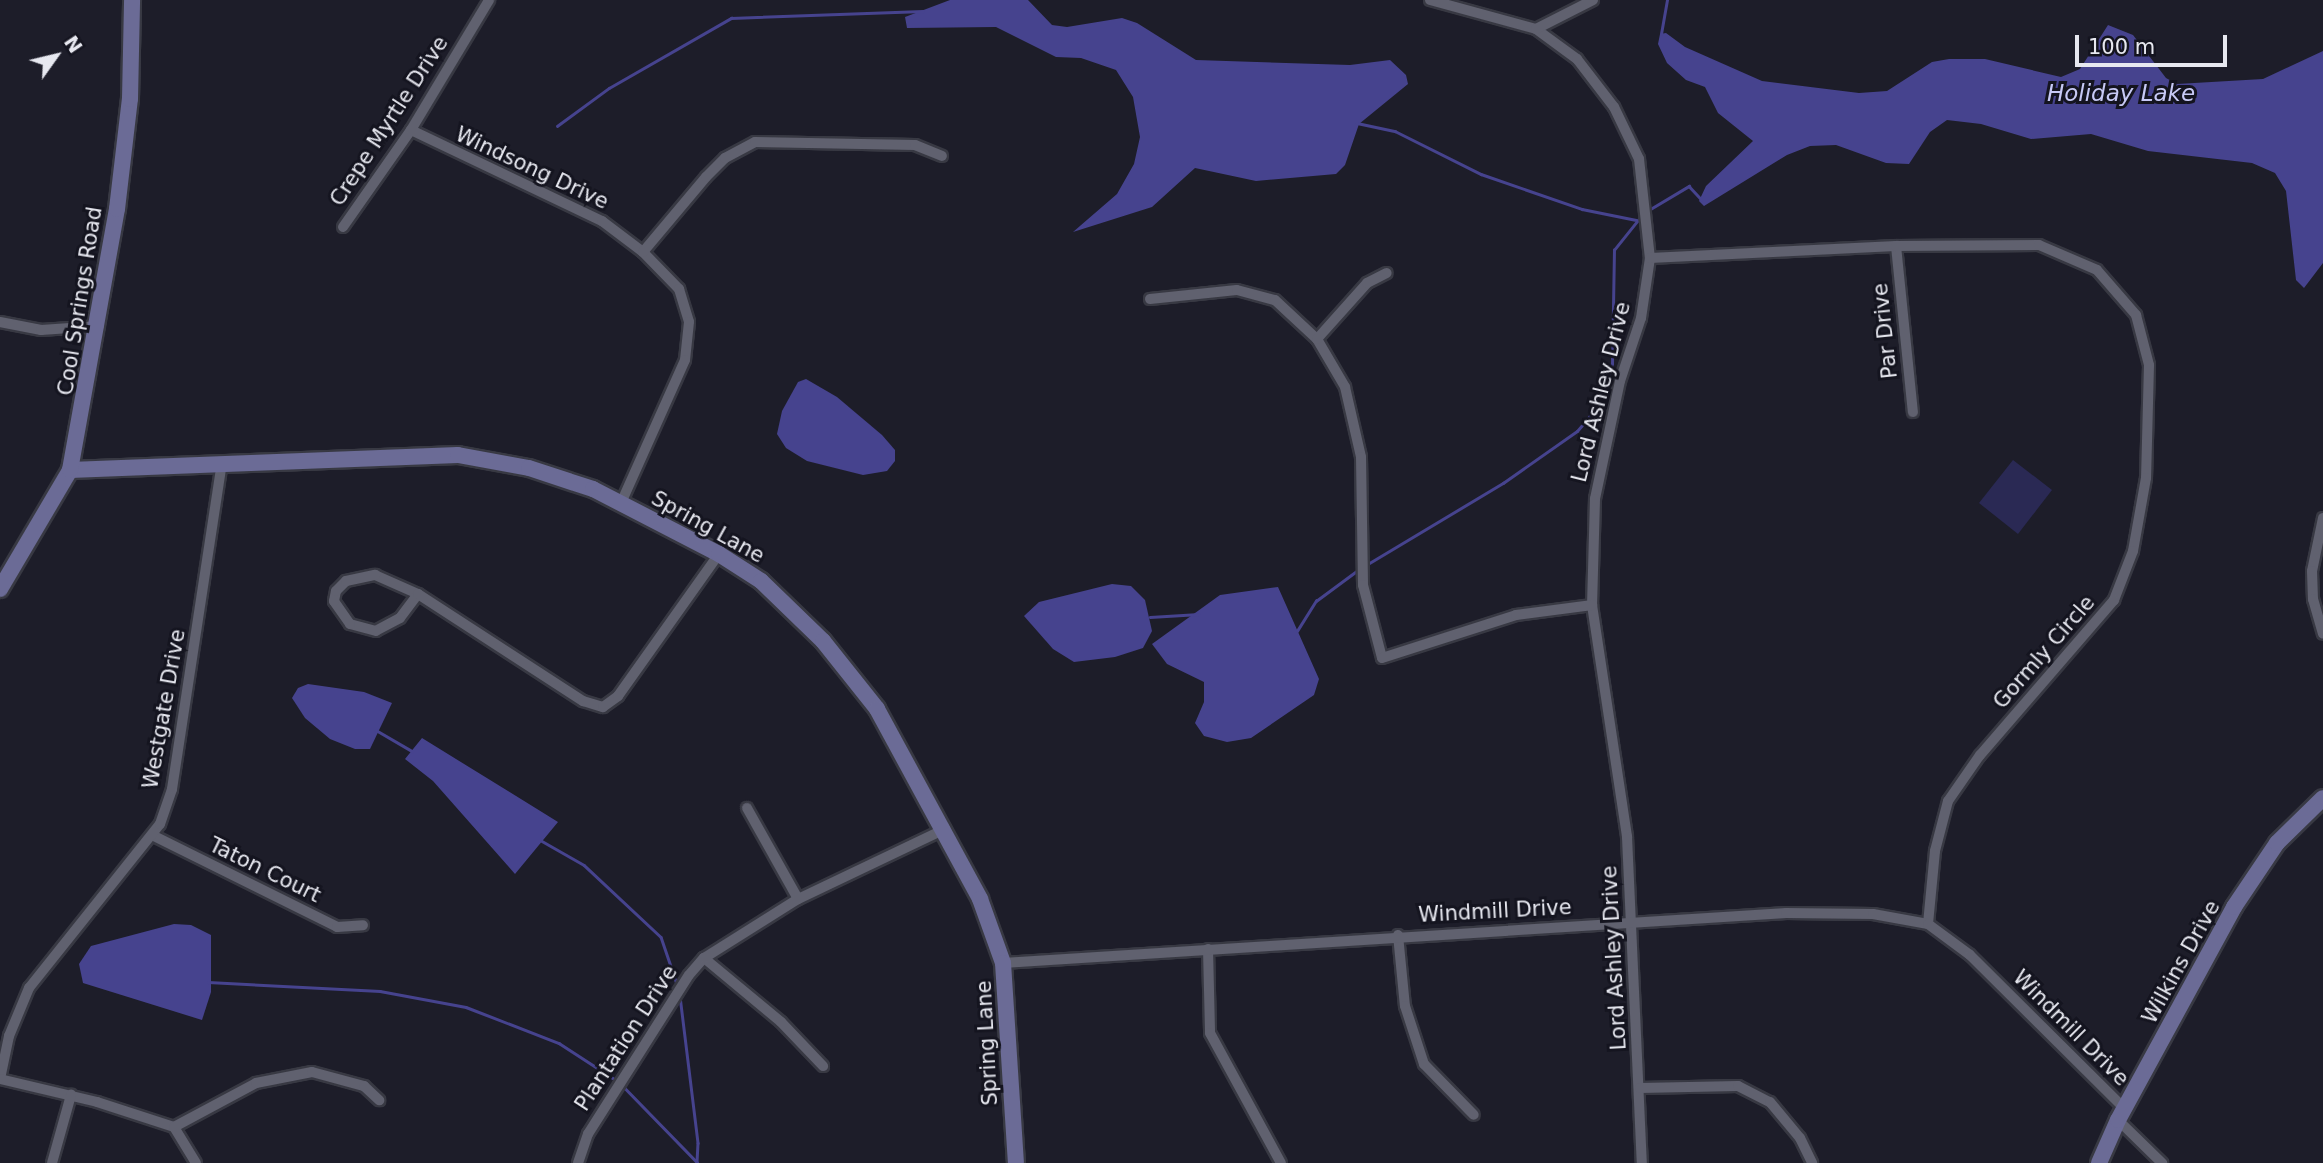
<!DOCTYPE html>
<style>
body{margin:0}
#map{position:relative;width:2323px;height:1163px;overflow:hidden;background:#1d1d29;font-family:"DejaVu Sans",sans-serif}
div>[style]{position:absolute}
.green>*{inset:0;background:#2a2954}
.water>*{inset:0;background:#46438e}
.stream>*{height:2.5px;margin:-1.25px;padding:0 1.25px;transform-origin:1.25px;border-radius:1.25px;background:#46438e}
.roads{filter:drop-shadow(2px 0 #383943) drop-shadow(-2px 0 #383943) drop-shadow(0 2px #383943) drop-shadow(0 -2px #383943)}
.street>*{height:10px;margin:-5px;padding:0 5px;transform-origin:5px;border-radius:5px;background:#60616f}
.secondary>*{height:16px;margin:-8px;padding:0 8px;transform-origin:8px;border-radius:8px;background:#6b6b96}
span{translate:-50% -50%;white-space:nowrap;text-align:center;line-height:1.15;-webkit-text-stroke:6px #14141f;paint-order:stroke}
.street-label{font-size:21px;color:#e7e8f0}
.water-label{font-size:23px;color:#c7c9f5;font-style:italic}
.north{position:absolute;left:21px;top:21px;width:70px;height:70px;-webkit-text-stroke:5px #14141f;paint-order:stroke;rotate:56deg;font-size:19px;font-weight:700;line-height:28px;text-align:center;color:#e7e8f0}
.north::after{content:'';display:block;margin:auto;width:24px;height:32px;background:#e7e8f0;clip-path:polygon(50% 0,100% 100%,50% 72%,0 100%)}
.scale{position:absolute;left:2075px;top:35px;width:152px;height:32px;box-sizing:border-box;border:4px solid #e7e8f0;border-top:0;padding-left:9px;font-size:21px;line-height:24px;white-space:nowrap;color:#e7e8f0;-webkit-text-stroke:5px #14141f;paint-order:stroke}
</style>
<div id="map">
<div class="green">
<div style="clip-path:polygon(2013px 460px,2052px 490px,2018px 534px,1979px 503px)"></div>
</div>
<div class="water">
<div style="clip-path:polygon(950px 0,1028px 0,1052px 25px,1067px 27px,1122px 18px,1137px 23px,1196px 60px,1350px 65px,1390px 60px,1406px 75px,1408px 84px,1359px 124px,1345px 165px,1336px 174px,1256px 181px,1195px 168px,1152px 207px,1073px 232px,1117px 194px,1134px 164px,1140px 137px,1133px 97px,1116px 70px,1081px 58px,1056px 57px,996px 27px,907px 28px,905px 17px)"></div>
<div style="clip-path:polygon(2108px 25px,2133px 35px,2166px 78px,2177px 84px,2263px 79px,2323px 51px,2323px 263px,2304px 288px,2296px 280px,2286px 191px,2275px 173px,2252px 163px,2148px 151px,2091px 134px,2031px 139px,1981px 124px,1947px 120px,1930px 132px,1909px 164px,1886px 163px,1836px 145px,1810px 146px,1787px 155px,1704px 206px,1699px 201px,1706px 186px,1753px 141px,1718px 113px,1705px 87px,1686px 80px,1667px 63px,1658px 44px,1660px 34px,1666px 33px,1685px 47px,1762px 81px,1859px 93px,1887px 91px,1932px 62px,1949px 59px,1985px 59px,2061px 77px,2080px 69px)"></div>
<div style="clip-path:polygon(806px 379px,837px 397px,882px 435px,895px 450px,895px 461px,887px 471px,863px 475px,807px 461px,786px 448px,777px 434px,782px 411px,798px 382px)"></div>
<div style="clip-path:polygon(1112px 584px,1131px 586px,1145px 600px,1152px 631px,1143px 648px,1115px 657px,1074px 662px,1053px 649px,1024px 616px,1039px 602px)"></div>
<div style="clip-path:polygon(1278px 587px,1319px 679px,1314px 695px,1251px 738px,1227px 742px,1204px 736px,1195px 723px,1204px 702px,1204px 682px,1167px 664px,1152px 644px,1220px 595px)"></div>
<div style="clip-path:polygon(308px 684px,364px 692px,392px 703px,370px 749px,355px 749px,330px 739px,305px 718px,292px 698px,298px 688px)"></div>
<div style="clip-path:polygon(422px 738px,558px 822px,515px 874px,433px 781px,405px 759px)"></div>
<div style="clip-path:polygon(174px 924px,191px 925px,211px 935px,211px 992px,202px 1020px,83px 983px,79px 964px,91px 946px)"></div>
</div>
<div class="stream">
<div style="left:1661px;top:34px;width:35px;rotate:-80deg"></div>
<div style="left:1357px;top:123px;width:39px;rotate:12deg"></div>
<div style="left:1395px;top:131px;width:96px;rotate:26.6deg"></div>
<div style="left:1481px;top:174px;width:107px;rotate:19.1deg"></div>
<div style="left:1582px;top:209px;width:55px;rotate:11.5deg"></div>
<div style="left:557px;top:126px;width:64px;rotate:-36.2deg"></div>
<div style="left:609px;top:88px;width:141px;rotate:-29.8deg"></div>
<div style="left:731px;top:18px;width:192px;rotate:-2.1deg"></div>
<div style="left:1647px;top:211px;width:49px;rotate:-30.8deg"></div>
<div style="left:1689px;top:186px;width:18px;rotate:47deg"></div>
<div style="left:1366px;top:565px;width:160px;rotate:-30.9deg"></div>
<div style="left:1503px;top:483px;width:90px;rotate:-35.1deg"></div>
<div style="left:1577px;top:431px;width:18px;rotate:-49deg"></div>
<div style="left:1589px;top:417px;width:24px;rotate:-55deg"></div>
<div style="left:1603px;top:397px;width:34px;rotate:-75deg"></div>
<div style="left:1612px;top:364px;width:114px;rotate:-89deg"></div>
<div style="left:1614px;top:250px;width:45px;rotate:-51.3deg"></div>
<div style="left:1150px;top:617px;width:49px;rotate:-3.5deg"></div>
<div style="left:1297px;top:631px;width:36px;rotate:-58deg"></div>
<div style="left:1316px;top:601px;width:52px;rotate:-36.4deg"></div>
<div style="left:376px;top:730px;width:42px;rotate:30.3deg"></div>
<div style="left:542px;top:841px;width:48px;rotate:29.7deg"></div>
<div style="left:584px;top:865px;width:105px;rotate:43.1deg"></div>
<div style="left:661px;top:937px;width:53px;rotate:71.2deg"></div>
<div style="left:208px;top:982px;width:172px;rotate:3deg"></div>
<div style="left:380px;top:991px;width:87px;rotate:10.5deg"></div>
<div style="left:466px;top:1007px;width:100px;rotate:21.2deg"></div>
<div style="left:559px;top:1043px;width:72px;rotate:33deg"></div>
<div style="left:680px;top:996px;width:148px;rotate:83deg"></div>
<div style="left:698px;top:1143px;width:20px;rotate:93deg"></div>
<div style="left:624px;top:1087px;width:105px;rotate:45.8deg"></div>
</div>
<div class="roads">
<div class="street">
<div style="left:1430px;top:0;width:110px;rotate:15.3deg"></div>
<div style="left:1536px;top:29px;width:51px;rotate:36.2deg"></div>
<div style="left:1577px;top:59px;width:61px;rotate:52.4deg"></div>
<div style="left:1614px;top:107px;width:58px;rotate:64.3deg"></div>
<div style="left:1639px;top:159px;width:100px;rotate:83.7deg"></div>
<div style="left:1650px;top:258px;width:61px;rotate:98.5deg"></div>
<div style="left:1641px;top:318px;width:66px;rotate:108.4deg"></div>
<div style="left:1620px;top:381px;width:121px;rotate:102deg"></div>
<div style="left:1595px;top:499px;width:106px;rotate:91.6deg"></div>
<div style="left:1592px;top:605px;width:235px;rotate:81.4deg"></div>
<div style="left:1627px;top:837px;width:326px;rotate:87.4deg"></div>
<div style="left:1536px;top:29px;width:64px;rotate:-27deg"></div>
<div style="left:411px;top:130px;width:212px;rotate:25.5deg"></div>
<div style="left:602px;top:221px;width:51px;rotate:37.1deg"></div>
<div style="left:643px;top:252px;width:52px;rotate:45.8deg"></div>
<div style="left:679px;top:289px;width:34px;rotate:73deg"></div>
<div style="left:689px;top:322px;width:38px;rotate:96deg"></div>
<div style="left:685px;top:360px;width:157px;rotate:114.1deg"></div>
<div style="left:343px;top:227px;width:118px;rotate:-55deg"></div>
<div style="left:411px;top:130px;width:152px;rotate:-59deg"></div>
<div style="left:1896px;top:246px;width:167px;rotate:84.2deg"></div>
<div style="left:643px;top:252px;width:98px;rotate:-50deg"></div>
<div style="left:706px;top:177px;width:27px;rotate:-45deg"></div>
<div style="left:725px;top:158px;width:34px;rotate:-28deg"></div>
<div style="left:755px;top:142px;width:160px;rotate:1.1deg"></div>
<div style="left:915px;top:145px;width:29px;rotate:22deg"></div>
<div style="left:1650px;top:258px;width:246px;rotate:-2.8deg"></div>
<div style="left:1896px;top:246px;width:143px;rotate:-0.4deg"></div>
<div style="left:2039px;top:245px;width:63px;rotate:23.3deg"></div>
<div style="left:2097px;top:270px;width:60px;rotate:49.1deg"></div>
<div style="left:2136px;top:315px;width:52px;rotate:75.4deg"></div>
<div style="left:2149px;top:365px;width:113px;rotate:91.5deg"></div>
<div style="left:2146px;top:478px;width:74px;rotate:100.1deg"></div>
<div style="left:2133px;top:551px;width:53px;rotate:111.2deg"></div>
<div style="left:2114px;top:600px;width:205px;rotate:130.8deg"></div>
<div style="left:1980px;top:755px;width:56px;rotate:124.8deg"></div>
<div style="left:1948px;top:801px;width:52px;rotate:104.6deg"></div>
<div style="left:1935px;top:851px;width:73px;rotate:95.5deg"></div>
<div style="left:1150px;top:299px;width:87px;rotate:-5.9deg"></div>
<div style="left:1237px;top:290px;width:39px;rotate:15deg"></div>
<div style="left:1275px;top:300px;width:57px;rotate:42.9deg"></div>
<div style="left:1317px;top:339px;width:56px;rotate:59.7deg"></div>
<div style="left:1345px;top:387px;width:72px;rotate:77.1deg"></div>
<div style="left:1361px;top:457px;width:128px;rotate:89.1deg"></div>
<div style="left:1363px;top:585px;width:75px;rotate:75.4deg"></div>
<div style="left:1382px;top:658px;width:141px;rotate:-17.8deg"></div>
<div style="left:1516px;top:615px;width:77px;rotate:-7.5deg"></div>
<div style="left:0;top:322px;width:42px;rotate:11deg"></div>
<div style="left:41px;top:330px;width:58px;rotate:-3.9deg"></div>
<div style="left:1317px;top:339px;width:75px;rotate:-48.2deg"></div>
<div style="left:1367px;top:283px;width:22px;rotate:-27deg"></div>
<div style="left:2323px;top:518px;width:54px;rotate:101.7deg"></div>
<div style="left:2312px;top:571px;width:28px;rotate:88deg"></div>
<div style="left:2313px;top:599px;width:36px;rotate:74deg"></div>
<div style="left:375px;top:575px;width:47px;rotate:23.8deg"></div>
<div style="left:418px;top:594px;width:30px;rotate:127deg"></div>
<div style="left:400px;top:618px;width:27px;rotate:152deg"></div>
<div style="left:376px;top:631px;width:27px;rotate:-165deg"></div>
<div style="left:350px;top:624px;width:28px;rotate:-125deg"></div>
<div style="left:334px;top:601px;width:10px;rotate:-79deg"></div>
<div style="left:336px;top:591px;width:14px;rotate:-45deg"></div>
<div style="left:346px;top:581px;width:30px;rotate:-12deg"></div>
<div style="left:418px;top:594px;width:197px;rotate:33deg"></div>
<div style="left:583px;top:701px;width:21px;rotate:17deg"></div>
<div style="left:603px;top:707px;width:19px;rotate:-36deg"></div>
<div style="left:618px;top:696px;width:174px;rotate:-54.6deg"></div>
<div style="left:747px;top:808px;width:104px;rotate:60.7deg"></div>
<div style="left:152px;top:835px;width:207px;rotate:26.4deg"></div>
<div style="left:337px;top:927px;width:26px;rotate:-4deg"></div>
<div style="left:1398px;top:935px;width:71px;rotate:84.4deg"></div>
<div style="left:1405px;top:1006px;width:61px;rotate:71.9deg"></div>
<div style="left:1424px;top:1064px;width:71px;rotate:45.6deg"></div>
<div style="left:1208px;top:949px;width:84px;rotate:88.6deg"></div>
<div style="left:1210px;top:1033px;width:148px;rotate:61.4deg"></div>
<div style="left:704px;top:958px;width:100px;rotate:39.7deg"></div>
<div style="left:781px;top:1022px;width:61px;rotate:46.3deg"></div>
<div style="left:1003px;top:963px;width:785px;rotate:-3.65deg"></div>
<div style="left:1786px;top:913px;width:87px;rotate:0.7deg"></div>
<div style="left:1873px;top:914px;width:56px;rotate:10.3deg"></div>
<div style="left:1928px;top:924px;width:52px;rotate:36.4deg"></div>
<div style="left:1970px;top:955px;width:217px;rotate:44.8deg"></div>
<div style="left:0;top:1079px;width:44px;rotate:-78.2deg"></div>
<div style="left:9px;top:1036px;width:52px;rotate:-67.4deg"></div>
<div style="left:29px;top:988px;width:210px;rotate:-51.4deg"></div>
<div style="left:160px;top:824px;width:37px;rotate:-71deg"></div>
<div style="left:172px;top:789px;width:330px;rotate:-81.3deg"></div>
<div style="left:0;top:1079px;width:100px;rotate:13.3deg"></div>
<div style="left:97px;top:1102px;width:81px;rotate:18deg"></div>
<div style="left:174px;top:1127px;width:42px;rotate:58.6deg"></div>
<div style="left:1640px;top:1088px;width:98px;rotate:-1.2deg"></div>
<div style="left:1738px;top:1086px;width:36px;rotate:27deg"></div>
<div style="left:1770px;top:1102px;width:47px;rotate:50.2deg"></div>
<div style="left:1800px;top:1138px;width:28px;rotate:64deg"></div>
<div style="left:2118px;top:1120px;width:62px;rotate:44.3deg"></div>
<div style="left:174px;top:1127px;width:93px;rotate:-28.2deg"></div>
<div style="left:256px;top:1083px;width:57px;rotate:-11.1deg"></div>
<div style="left:312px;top:1072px;width:54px;rotate:15.1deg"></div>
<div style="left:364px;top:1086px;width:21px;rotate:43deg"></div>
<div style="left:52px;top:1163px;width:71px;rotate:-74.4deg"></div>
<div style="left:578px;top:1163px;width:31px;rotate:-71deg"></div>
<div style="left:588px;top:1134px;width:188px;rotate:-57.6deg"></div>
<div style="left:689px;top:975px;width:23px;rotate:-49deg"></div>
<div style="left:704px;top:958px;width:111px;rotate:-32.1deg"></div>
<div style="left:798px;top:899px;width:163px;rotate:-25.5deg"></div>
</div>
<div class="secondary">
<div style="left:70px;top:470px;width:388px;rotate:-2.2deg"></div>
<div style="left:458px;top:455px;width:72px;rotate:10.4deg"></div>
<div style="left:529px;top:468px;width:67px;rotate:18.2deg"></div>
<div style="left:593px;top:489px;width:142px;rotate:27.3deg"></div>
<div style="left:719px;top:554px;width:50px;rotate:32.7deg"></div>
<div style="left:761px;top:581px;width:86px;rotate:44.1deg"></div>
<div style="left:823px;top:641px;width:87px;rotate:51.5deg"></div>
<div style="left:877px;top:709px;width:216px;rotate:61.5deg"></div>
<div style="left:980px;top:899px;width:68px;rotate:70.2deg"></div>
<div style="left:1003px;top:963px;width:200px;rotate:86.3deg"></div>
<div style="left:0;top:589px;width:138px;rotate:-59.5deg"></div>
<div style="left:70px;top:470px;width:265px;rotate:-79.8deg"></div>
<div style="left:117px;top:209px;width:111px;rotate:-83.3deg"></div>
<div style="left:130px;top:99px;width:99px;rotate:-88.8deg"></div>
<div style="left:2099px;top:1163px;width:47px;rotate:-66.2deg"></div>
<div style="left:2118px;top:1120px;width:243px;rotate:-61.4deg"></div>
<div style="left:2234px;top:907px;width:77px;rotate:-56.1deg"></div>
<div style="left:2277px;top:843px;width:64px;rotate:-44.4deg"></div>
</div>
</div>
<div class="street-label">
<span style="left:389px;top:121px;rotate:-57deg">Crepe Myrtle Drive</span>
<span style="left:532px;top:168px;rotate:25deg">Windsong Drive</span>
<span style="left:80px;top:301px;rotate:-81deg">Cool Springs Road</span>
<span style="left:1885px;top:331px;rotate:-96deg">Par Drive</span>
<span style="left:1601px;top:392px;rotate:-76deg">Lord Ashley Drive</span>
<span style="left:708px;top:527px;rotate:29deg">Spring Lane</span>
<span style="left:2044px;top:652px;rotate:-49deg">Gormly Circle</span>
<span style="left:164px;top:709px;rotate:-80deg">Westgate Drive</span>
<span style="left:265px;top:870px;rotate:26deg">Taton Court</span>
<span style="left:1495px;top:911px;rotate:-3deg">Windmill Drive</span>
<span style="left:1614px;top:958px;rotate:-93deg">Lord Ashley Drive</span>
<span style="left:2181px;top:962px;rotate:-61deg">Wilkins Drive</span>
<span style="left:2071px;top:1028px;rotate:45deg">Windmill Drive</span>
<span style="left:626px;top:1038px;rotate:-57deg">Plantation Drive</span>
<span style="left:987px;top:1043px;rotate:-93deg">Spring Lane</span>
</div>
<div class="water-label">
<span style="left:2121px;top:93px">Holiday Lake</span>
</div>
<div class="north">N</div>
<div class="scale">100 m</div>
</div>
